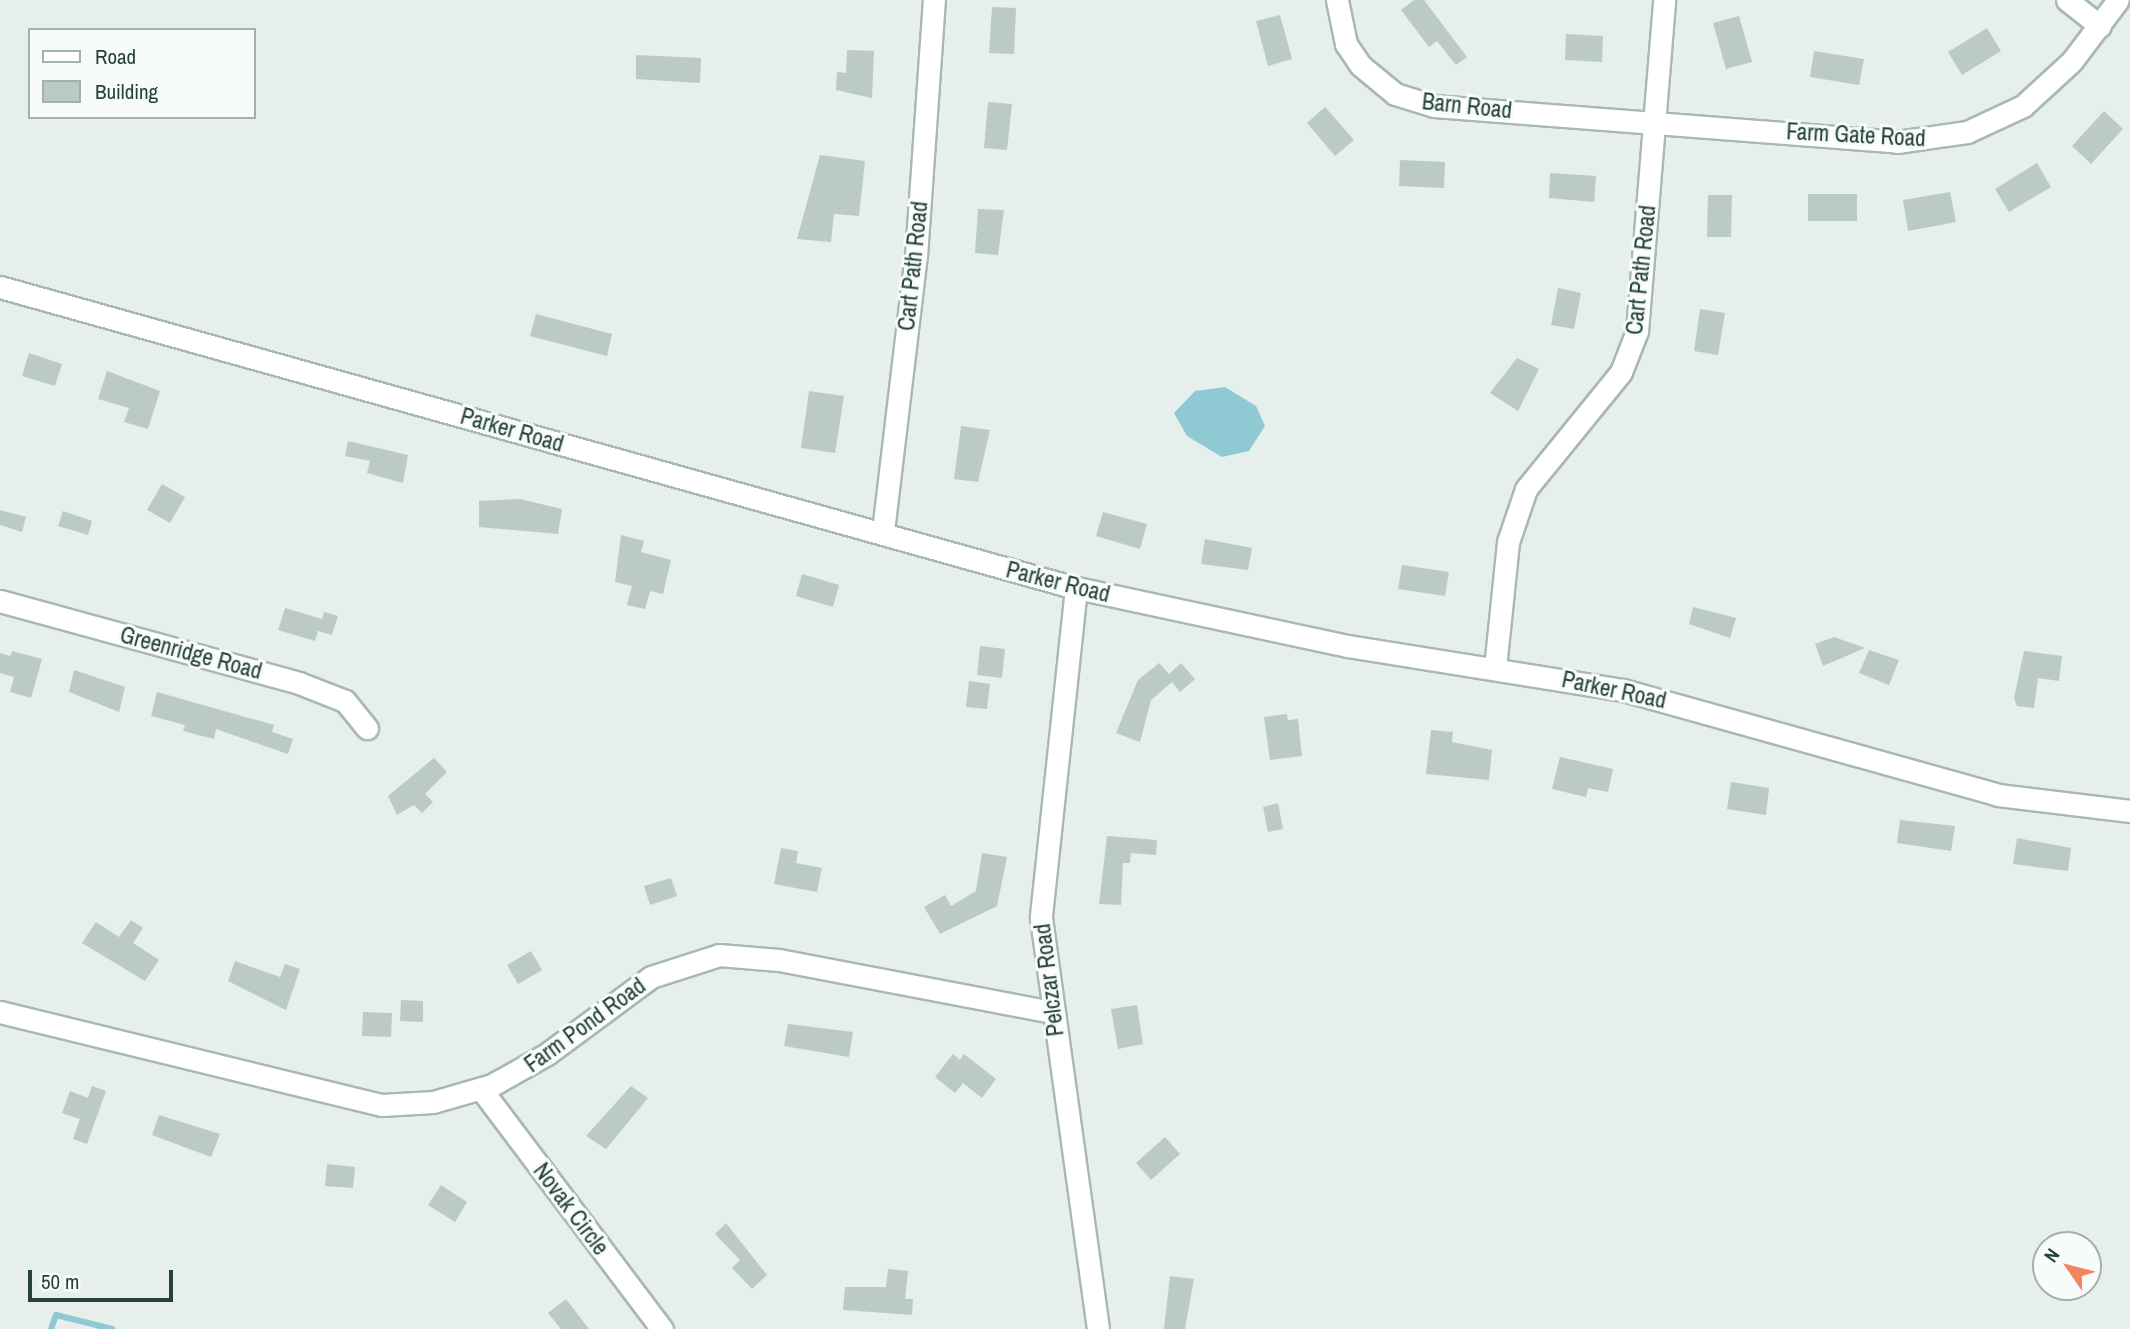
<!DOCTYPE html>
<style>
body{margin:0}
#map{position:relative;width:2130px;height:1329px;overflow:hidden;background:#e6efeb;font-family:"Archivo Narrow",sans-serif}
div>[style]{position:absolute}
.water>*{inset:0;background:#8ec9d4}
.stream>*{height:6px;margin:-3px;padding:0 3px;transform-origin:3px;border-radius:3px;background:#8ec9d4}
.building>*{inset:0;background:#bbcac4}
.roads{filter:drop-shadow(2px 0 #a8b8b2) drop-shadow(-2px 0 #a8b8b2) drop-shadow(0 2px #a8b8b2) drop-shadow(0 -2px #a8b8b2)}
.minor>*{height:21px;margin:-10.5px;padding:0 10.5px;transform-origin:10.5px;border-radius:10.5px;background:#fff}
span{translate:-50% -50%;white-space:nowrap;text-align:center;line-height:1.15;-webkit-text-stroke:6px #f7fbf9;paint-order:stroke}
.street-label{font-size:23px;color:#24423a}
.legend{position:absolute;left:28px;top:28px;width:228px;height:91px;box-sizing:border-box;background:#f7fbf9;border:2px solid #a3b1ad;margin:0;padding:9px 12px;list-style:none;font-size:21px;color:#24423a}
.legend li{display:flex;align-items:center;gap:14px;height:35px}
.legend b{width:35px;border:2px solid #a3b1ad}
.north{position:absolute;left:2032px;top:1231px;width:70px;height:70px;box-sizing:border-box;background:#f7fbf9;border:2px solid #a3b1ad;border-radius:50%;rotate:305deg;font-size:19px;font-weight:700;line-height:28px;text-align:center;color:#24423a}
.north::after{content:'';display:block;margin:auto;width:24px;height:32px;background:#f4845f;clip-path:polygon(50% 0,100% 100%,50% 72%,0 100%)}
.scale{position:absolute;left:28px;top:1270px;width:145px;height:32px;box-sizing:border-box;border:4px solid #24423a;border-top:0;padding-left:9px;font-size:21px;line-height:24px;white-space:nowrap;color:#24423a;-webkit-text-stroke:5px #f7fbf9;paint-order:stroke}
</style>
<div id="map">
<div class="water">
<div style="clip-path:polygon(1225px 387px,1256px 406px,1265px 426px,1249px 451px,1222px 457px,1187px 436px,1174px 413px,1195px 391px)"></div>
</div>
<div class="stream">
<div style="left:51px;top:1329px;width:15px;rotate:-70deg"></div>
<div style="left:56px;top:1315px;width:58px;rotate:14deg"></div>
</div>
<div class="building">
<div style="clip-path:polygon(1414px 0,1424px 0,1467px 57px,1456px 65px,1437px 41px,1429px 47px,1401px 10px)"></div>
<div style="clip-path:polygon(992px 7px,1016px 8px,1014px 54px,989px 53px)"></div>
<div style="clip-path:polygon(1280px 15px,1292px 59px,1268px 66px,1256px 21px)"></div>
<div style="clip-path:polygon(1739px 16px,1752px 62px,1726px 69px,1713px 23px)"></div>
<div style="clip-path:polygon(1987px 28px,2001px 51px,1962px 75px,1948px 52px)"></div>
<div style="clip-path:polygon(1566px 34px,1603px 36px,1602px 62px,1565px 60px)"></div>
<div style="clip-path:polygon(847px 50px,874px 51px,872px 98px,836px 90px,837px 72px,846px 73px)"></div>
<div style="clip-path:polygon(1814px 51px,1864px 59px,1859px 85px,1810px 77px)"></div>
<div style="clip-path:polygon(636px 55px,701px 58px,700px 83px,636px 79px)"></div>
<div style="clip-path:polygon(988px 102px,1012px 104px,1007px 150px,984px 148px)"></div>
<div style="clip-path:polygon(1325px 107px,1354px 140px,1335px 156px,1307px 123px)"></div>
<div style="clip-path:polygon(2104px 111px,2123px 129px,2091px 164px,2072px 146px)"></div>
<div style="clip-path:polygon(820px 155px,865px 161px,859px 216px,834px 214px,831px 242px,797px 239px)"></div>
<div style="clip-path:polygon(1400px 160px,1445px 162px,1444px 188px,1399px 186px)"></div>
<div style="clip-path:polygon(2037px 163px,2051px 187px,2009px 212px,1995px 189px)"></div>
<div style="clip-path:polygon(1550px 173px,1596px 176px,1594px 202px,1549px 198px)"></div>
<div style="clip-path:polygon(1950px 192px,1956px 222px,1908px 231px,1903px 200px)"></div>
<div style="clip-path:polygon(1808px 194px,1857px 194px,1857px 221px,1808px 221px)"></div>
<div style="clip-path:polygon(1708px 195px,1732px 195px,1731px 237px,1707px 237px)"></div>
<div style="clip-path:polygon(978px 209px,1004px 210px,998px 255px,975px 253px)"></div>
<div style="clip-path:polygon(1558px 288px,1581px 293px,1574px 329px,1551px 325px)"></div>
<div style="clip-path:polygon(1700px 309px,1725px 313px,1718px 355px,1694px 351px)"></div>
<div style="clip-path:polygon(536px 314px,612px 334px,607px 356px,530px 336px)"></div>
<div style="clip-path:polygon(29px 353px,62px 364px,55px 386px,22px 376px)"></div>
<div style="clip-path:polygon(1517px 358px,1539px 369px,1518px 411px,1490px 393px)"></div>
<div style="clip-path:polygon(107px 371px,160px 391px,148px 429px,124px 422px,129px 408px,98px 399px)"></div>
<div style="clip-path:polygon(809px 391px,844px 396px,835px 453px,801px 448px)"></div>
<div style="clip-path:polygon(961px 426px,990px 430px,978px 482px,954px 479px)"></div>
<div style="clip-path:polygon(348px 441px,408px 455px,403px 483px,367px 473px,370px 461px,345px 456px)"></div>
<div style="clip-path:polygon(162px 484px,185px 497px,170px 523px,147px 510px)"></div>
<div style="clip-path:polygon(520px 499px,562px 509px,558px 534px,479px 527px,479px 501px)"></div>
<div style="clip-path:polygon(0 510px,26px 517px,22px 532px,0 525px)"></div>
<div style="clip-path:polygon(63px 511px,92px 521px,88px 535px,58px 526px)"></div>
<div style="clip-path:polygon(1103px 512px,1147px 524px,1140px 549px,1096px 536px)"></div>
<div style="clip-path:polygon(621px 535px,644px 541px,641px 552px,671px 560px,663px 594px,650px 591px,645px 609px,627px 605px,632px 586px,615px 582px)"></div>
<div style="clip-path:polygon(1205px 539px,1252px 548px,1248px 570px,1201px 564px)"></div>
<div style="clip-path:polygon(1402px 565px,1449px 572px,1445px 596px,1398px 589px)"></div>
<div style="clip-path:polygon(802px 574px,839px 585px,833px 607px,796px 596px)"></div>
<div style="clip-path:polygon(1693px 607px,1736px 618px,1730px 638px,1689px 624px)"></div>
<div style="clip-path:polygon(285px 608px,322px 619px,324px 612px,338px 616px,332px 635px,318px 631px,315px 641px,278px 630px)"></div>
<div style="clip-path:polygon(1834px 637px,1865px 648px,1823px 666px,1815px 644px)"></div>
<div style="clip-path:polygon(980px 646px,1005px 649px,1002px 678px,977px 675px)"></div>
<div style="clip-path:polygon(1869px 650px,1899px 660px,1889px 685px,1859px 673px)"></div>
<div style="clip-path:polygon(12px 651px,42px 659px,31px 698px,10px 692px,14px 677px,0 673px,0 653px,10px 656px)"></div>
<div style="clip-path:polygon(2024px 651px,2062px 656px,2059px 681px,2038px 678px,2034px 708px,2017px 706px,2014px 698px)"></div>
<div style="clip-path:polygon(1159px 663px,1169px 674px,1181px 663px,1195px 679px,1180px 692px,1172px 682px,1151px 700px,1140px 742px,1116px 733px,1138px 680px)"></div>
<div style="clip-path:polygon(74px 670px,125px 687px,119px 712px,69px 692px)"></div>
<div style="clip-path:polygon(969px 681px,990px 684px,987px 709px,966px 707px)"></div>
<div style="clip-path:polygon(157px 692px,274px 725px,272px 732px,293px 739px,288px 754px,216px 729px,214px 739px,183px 731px,185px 725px,151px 716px)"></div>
<div style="clip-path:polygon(1287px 714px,1288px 720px,1298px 719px,1302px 756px,1270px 760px,1264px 717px)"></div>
<div style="clip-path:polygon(1431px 730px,1453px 732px,1452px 742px,1492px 750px,1489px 780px,1426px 774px)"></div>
<div style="clip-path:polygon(1560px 757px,1613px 769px,1608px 792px,1588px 788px,1586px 797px,1552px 789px)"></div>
<div style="clip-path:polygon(434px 758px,447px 772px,425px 794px,433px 802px,422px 813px,414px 805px,397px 815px,388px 796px)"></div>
<div style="clip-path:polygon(1731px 782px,1769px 788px,1766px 815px,1727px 809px)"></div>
<div style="clip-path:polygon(1278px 803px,1283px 829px,1268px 832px,1263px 807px)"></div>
<div style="clip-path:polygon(1900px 820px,1955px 826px,1951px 851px,1897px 843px)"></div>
<div style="clip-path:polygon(1107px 836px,1157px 840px,1156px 855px,1131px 853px,1130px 863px,1123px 863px,1121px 905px,1099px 904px)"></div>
<div style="clip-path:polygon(2017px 838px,2071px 848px,2068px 871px,2013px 864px)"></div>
<div style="clip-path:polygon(781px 848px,798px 851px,796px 863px,822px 868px,817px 892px,774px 884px)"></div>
<div style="clip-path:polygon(982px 853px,1007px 857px,997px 906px,940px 934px,924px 907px,945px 895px,951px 906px,976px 891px)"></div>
<div style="clip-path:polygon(671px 878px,677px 896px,650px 905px,644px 886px)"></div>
<div style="clip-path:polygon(131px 920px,143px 928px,133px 943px,159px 960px,145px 981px,82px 943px,96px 922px,119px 937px)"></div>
<div style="clip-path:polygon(531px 951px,542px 970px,518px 984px,507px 965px)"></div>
<div style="clip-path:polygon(235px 961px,280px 977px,285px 964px,300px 969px,286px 1010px,228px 981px)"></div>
<div style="clip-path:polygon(401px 1000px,423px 1001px,423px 1022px,400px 1021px)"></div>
<div style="clip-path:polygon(1137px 1005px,1143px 1044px,1118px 1049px,1111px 1009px)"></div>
<div style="clip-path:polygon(363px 1012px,392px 1013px,391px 1037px,362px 1036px)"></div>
<div style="clip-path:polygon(788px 1024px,853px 1032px,849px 1057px,784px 1046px)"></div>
<div style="clip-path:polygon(953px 1054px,960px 1060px,964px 1054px,996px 1079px,982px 1098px,963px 1083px,955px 1093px,935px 1077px)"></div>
<div style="clip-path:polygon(92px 1086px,106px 1091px,87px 1144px,73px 1139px,80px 1119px,62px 1113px,70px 1091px,88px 1098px)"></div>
<div style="clip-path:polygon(631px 1086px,648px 1098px,606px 1149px,586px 1136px)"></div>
<div style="clip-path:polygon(159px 1115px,220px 1134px,211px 1157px,152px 1135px)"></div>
<div style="clip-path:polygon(1165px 1137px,1180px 1154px,1151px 1180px,1136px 1163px)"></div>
<div style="clip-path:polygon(327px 1164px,355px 1167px,353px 1188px,325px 1186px)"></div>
<div style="clip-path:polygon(441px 1185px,467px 1202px,455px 1222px,428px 1205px)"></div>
<div style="clip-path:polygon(726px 1223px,767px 1275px,752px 1289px,732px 1268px,740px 1260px,715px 1234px)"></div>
<div style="clip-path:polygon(888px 1269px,908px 1271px,905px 1299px,913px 1299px,912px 1315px,843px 1310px,845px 1287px,886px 1287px)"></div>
<div style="clip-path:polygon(1170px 1276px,1194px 1279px,1185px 1329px,1164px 1329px)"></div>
<div style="clip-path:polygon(566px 1299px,589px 1329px,561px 1329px,548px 1313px)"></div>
</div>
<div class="roads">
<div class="minor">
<div style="left:1337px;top:0;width:45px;rotate:78.4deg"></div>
<div style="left:1346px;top:44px;width:25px;rotate:56deg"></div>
<div style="left:1360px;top:65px;width:45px;rotate:39.6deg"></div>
<div style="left:1395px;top:94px;width:41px;rotate:17.1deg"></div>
<div style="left:1434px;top:106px;width:464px;rotate:4.4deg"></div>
<div style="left:1897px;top:142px;width:71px;rotate:-8.1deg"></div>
<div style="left:1967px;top:132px;width:62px;rotate:-24.9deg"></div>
<div style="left:2023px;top:106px;width:67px;rotate:-42.6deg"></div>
<div style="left:2072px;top:61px;width:76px;rotate:-53deg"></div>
<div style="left:2067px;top:0;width:42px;rotate:38.2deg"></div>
<div style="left:0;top:287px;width:1113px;rotate:15.63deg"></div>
<div style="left:1072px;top:587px;width:282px;rotate:12.1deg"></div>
<div style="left:1348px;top:646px;width:278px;rotate:9.1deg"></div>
<div style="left:1623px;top:690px;width:389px;rotate:15.6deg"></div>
<div style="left:1998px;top:795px;width:133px;rotate:6.9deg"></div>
<div style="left:883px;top:531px;width:277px;rotate:-83.2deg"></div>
<div style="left:916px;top:256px;width:257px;rotate:-86deg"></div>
<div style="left:1076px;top:588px;width:332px;rotate:96.1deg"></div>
<div style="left:1041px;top:918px;width:415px;rotate:82.1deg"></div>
<div style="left:0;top:601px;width:310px;rotate:15.3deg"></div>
<div style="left:299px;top:683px;width:49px;rotate:21.4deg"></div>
<div style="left:345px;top:701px;width:35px;rotate:51deg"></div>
<div style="left:1495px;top:668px;width:127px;rotate:-84.1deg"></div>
<div style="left:1508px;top:542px;width:56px;rotate:-71.2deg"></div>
<div style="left:1526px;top:489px;width:151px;rotate:-50.9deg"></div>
<div style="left:1621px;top:372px;width:44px;rotate:-68.7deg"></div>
<div style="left:1637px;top:331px;width:332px;rotate:-85.3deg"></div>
<div style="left:0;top:1012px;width:393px;rotate:13.7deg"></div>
<div style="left:382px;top:1105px;width:51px;rotate:-3.4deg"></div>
<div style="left:433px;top:1102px;width:61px;rotate:-16.1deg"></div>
<div style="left:492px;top:1085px;width:63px;rotate:-29.4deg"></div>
<div style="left:547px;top:1054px;width:129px;rotate:-36.5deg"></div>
<div style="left:651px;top:977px;width:71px;rotate:-17.9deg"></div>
<div style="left:719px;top:955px;width:60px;rotate:4.8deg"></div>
<div style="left:779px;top:960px;width:278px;rotate:10.8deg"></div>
<div style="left:481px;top:1089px;width:301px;rotate:53deg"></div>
</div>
</div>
<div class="street-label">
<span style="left:1467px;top:106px;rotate:6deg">Barn Road</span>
<span style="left:1856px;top:135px;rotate:3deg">Farm Gate Road</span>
<span style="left:913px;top:266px;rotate:-84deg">Cart Path Road</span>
<span style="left:1641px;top:270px;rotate:-84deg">Cart Path Road</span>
<span style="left:512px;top:430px;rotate:16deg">Parker Road</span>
<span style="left:1058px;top:582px;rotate:14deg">Parker Road</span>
<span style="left:191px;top:653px;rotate:15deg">Greenridge Road</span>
<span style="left:1614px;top:690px;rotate:12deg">Parker Road</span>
<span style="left:1049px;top:980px;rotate:-97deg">Pelczar Road</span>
<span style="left:585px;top:1025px;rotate:-36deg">Farm Pond Road</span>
<span style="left:571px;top:1209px;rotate:53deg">Novak Circle</span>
</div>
<ul class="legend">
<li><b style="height:9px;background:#fff"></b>Road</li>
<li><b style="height:19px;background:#bbcac4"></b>Building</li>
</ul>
<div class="north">N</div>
<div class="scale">50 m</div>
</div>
